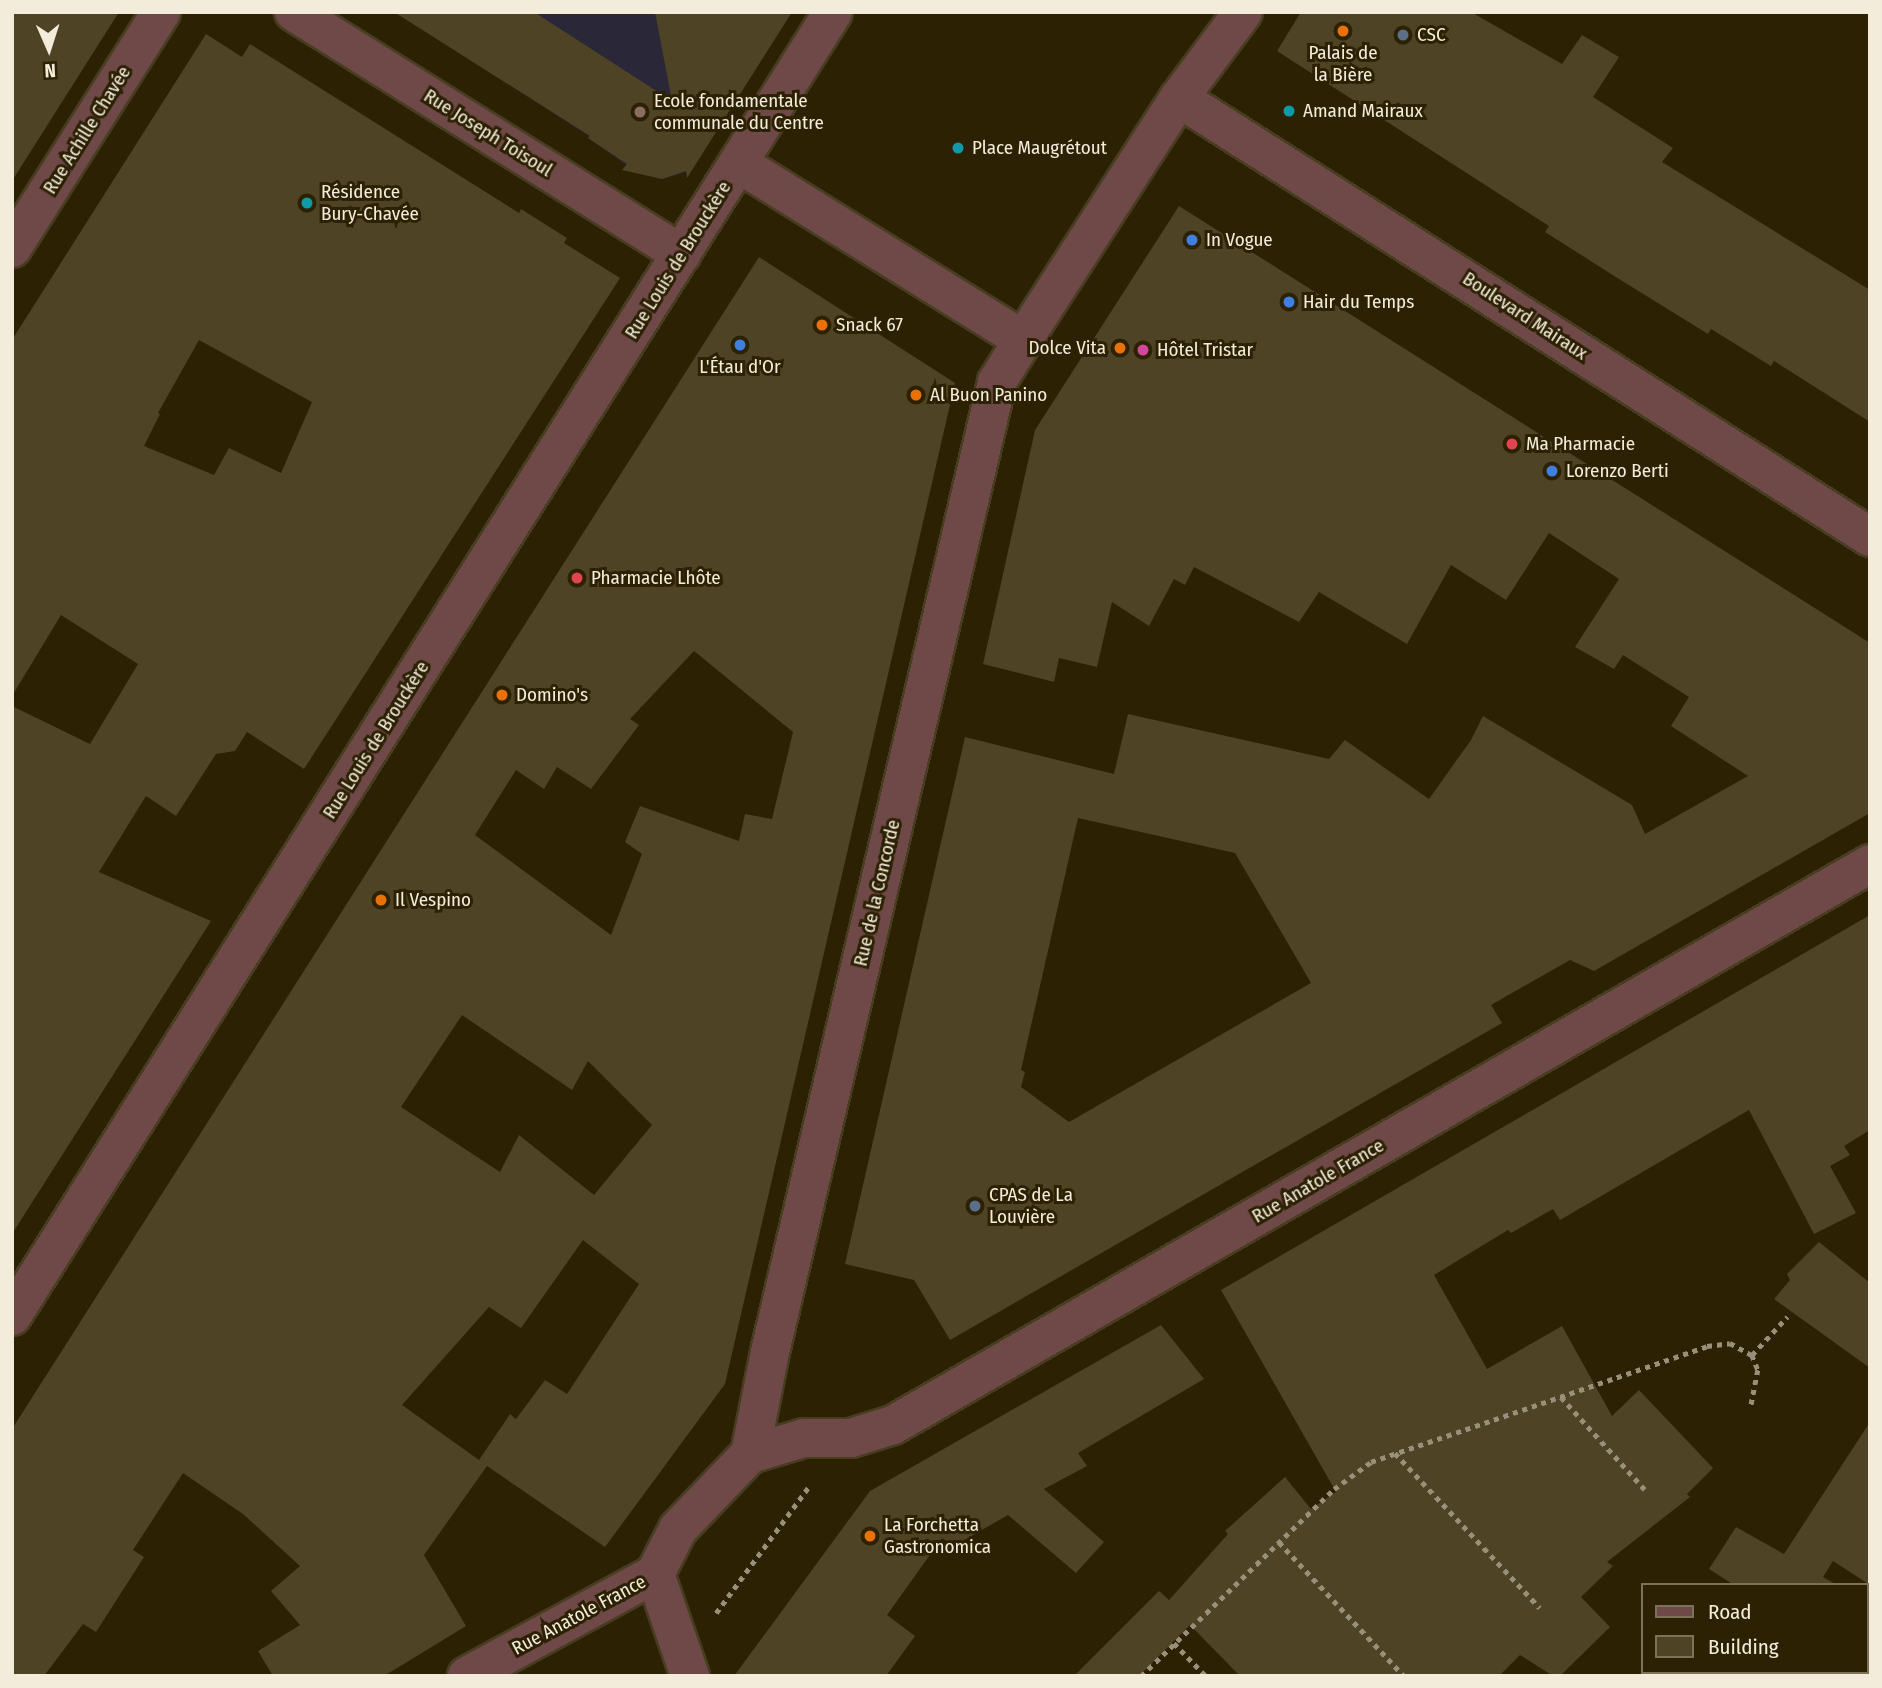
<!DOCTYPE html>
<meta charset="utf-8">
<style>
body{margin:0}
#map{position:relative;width:1882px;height:1688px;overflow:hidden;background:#2c2103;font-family:"Fira Sans Condensed",sans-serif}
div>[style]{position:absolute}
.education>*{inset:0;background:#2a2738}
.building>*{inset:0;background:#4e4325}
.path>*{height:4.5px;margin-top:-2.25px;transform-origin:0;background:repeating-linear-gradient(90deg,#989079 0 5px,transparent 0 10px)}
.roads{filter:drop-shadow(2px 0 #483d21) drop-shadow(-2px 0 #483d21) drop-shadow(0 2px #483d21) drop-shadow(0 -2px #483d21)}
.minor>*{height:38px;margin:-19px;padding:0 19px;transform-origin:19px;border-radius:19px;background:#6f4848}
.tertiary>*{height:38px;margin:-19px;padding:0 19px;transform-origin:19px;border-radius:19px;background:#6f4848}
.dots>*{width:19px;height:19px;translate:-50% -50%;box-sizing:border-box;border:4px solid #2c2103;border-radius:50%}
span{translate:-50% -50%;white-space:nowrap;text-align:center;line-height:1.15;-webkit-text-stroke:6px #2c2103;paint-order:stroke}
.poi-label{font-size:19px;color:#f3ecdb}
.left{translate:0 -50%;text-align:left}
.right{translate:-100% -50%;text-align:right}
.street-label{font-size:19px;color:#f3ecdb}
.frame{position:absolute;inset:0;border:14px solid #f3ecdb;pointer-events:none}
.legend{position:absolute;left:1641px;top:1583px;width:228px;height:91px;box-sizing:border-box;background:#2c2103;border:2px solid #7c7259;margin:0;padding:9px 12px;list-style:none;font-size:21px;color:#f3ecdb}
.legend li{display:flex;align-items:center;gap:14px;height:35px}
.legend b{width:35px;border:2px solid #7c7259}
.north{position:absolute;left:14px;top:14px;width:70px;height:70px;-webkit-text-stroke:5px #2c2103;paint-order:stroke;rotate:177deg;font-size:19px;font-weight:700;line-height:28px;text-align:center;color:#f3ecdb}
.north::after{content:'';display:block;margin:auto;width:24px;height:32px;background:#f3ecdb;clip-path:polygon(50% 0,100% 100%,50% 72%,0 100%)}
</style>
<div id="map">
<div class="education">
<div style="clip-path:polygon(395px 12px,792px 12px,695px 164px,684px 173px,662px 179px,636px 172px,588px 138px,589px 136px)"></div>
</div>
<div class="building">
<div style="clip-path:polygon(12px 12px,119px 12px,12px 181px)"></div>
<div style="clip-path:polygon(394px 12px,534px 12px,672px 101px,655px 12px,792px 12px,687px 178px,686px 171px,662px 179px,622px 170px,627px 164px,588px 138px,590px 136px)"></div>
<div style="clip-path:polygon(1301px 12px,1471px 12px,1562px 64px,1582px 35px,1619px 57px,1593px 97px,1673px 148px,1662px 162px,1870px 290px,1870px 422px,1774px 361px,1771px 366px,1711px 329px,1708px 334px,1619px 279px,1545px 232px,1549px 226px,1277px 51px)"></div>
<div style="clip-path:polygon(evenodd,206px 34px,242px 57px,250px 44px,519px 213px,521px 209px,567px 238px,564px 243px,620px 278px,304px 769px,247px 732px,235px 751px,216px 754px,176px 816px,146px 796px,99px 872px,211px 921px,12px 1234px,12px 706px,90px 744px,138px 664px,61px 615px,12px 696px,12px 340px,206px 34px,199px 340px,312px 402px,281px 473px,229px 448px,214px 475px,144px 446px,160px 414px,158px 413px,199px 340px)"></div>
<div style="clip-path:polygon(evenodd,1179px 206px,1870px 643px,1870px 813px,1594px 971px,1570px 960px,1491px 1005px,1502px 1023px,950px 1340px,914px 1280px,845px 1264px,965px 737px,1114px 774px,1128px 714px,1329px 759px,1345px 740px,1429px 799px,1471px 740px,1483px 716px,1632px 805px,1645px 834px,1748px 776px,1671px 726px,1689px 697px,1623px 655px,1614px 669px,1575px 647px,1619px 579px,1549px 533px,1506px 600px,1451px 565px,1407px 644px,1319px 592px,1299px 622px,1194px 567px,1185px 585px,1174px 579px,1149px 626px,1112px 602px,1097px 667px,1059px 658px,1054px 682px,983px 664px,1035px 430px,1179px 206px,1078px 818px,1235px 853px,1311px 983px,1069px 1122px,1021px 1087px,1025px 1072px,1021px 1070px,1078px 818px)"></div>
<div style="clip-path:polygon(evenodd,759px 257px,955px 383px,725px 1384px,605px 1547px,487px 1466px,424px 1555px,466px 1626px,384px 1676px,273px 1676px,258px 1651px,300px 1625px,271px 1591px,300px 1566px,243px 1514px,183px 1473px,133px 1550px,144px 1557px,96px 1632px,83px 1624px,44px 1676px,12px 1676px,12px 1429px,759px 257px,694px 651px,793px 732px,772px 819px,745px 814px,739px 841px,640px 806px,625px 842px,642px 854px,611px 935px,475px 835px,516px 770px,544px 789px,557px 767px,591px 789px,639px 725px,630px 719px,694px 651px,759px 257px,462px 1015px,572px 1090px,588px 1061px,652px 1125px,594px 1195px,519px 1135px,500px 1172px,401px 1107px,462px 1015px,759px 257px,583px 1240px,639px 1284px,567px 1394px,545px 1380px,516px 1419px,510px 1414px,479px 1460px,402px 1405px,489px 1307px,521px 1328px,583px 1240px)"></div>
<div style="clip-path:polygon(1870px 915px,1870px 1130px,1844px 1146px,1850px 1155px,1830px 1166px,1856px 1213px,1814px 1234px,1749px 1110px,1560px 1220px,1553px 1209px,1511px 1233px,1508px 1230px,1434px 1275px,1487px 1369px,1562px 1326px,1612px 1416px,1639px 1390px,1713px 1468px,1687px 1494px,1690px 1497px,1607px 1562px,1613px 1566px,1581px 1597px,1610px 1627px,1560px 1676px,1553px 1676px,1520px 1655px,1499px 1676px,1240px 1676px,1190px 1625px,1139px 1676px,1074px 1676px,1159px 1591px,1169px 1600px,1228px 1534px,1225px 1531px,1285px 1477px,1311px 1509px,1336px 1492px,1221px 1290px)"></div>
<div style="clip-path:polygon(1819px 1242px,1870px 1283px,1870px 1368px,1774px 1299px,1790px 1280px,1787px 1274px)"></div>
<div style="clip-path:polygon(1161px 1325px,1204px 1379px,1078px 1453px,1087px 1466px,1044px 1489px,1104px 1542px,1076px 1573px,1008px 1515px,954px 1546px,942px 1538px,887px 1615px,915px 1636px,886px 1676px,734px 1676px,870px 1491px)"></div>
<div style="clip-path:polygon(1870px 1422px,1870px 1585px,1833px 1561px,1823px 1577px,1837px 1585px,1734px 1585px,1709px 1569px,1736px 1527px,1784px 1554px)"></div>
</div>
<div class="path">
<div style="left:1752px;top:1355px;width:52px;rotate:-47.4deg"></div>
<div style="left:1561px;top:1397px;width:128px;rotate:47.8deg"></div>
<div style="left:1395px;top:1453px;width:212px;rotate:46.9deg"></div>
<div style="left:1279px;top:1542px;width:183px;rotate:47deg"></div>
<div style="left:716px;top:1613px;width:159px;rotate:-53.7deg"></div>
<div style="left:1174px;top:1643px;width:46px;rotate:45.9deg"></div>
<div style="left:1141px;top:1676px;width:269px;rotate:-44.1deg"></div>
<div style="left:1334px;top:1489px;width:46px;rotate:-36.1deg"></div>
<div style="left:1371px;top:1462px;width:355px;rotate:-19deg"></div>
<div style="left:1707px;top:1346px;width:23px;rotate:-7deg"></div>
<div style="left:1730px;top:1343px;width:25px;rotate:29deg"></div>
<div style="left:1752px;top:1355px;width:16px;rotate:68deg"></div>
<div style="left:1758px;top:1370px;width:38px;rotate:101deg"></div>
</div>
<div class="roads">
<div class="minor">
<div style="left:294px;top:12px;width:457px;rotate:32deg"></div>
<div style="left:1179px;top:98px;width:819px;rotate:32.43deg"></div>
<div style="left:738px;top:163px;width:178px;rotate:-57.8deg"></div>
<div style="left:750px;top:1454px;width:104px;rotate:-78.9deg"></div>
<div style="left:770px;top:1352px;width:996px;rotate:-76.83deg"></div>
<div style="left:997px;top:382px;width:49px;rotate:-58.2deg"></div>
<div style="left:655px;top:1574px;width:51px;rotate:-62.9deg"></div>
<div style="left:678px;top:1529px;width:104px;rotate:-46.2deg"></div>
<div style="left:750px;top:1454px;width:56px;rotate:-16.5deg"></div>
<div style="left:804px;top:1438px;width:47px"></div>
<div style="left:851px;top:1438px;width:44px;rotate:-17.2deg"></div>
<div style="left:893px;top:1425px;width:1127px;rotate:-29.86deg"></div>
<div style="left:655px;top:1574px;width:108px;rotate:71.1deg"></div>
<div style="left:467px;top:1676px;width:214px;rotate:-28.5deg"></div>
<div style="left:1868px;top:1676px;width:3px;rotate:-45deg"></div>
</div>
<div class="tertiary">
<div style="left:12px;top:248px;width:279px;rotate:-57.7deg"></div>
<div style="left:12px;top:1316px;width:1363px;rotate:-57.8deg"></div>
<div style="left:738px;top:163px;width:335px;rotate:31.8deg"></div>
<div style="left:1023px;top:340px;width:288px;rotate:-57.2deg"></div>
<div style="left:1179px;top:98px;width:107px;rotate:-53.3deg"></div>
</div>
</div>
<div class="dots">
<div style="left:1343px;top:31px;background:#e8710a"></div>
<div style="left:1403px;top:35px;background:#5c6f8a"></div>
<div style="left:1289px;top:111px;background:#0f9aa8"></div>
<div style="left:640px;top:112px;background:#8d6e63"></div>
<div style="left:958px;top:148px;background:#0f9aa8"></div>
<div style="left:307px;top:203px;background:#0f9aa8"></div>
<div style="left:1192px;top:240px;background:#3f7fe0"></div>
<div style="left:1289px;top:302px;background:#3f7fe0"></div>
<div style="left:822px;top:325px;background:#e8710a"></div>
<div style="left:740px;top:345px;background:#3f7fe0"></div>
<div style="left:1120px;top:348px;background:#e8710a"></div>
<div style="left:1143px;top:350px;background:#d1479c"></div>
<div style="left:916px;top:395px;background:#e8710a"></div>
<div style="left:1512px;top:444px;background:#e0444e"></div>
<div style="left:1552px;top:471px;background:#3f7fe0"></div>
<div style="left:577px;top:578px;background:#e0444e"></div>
<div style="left:502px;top:695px;background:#e8710a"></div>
<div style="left:381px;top:900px;background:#e8710a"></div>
<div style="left:975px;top:1206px;background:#5c6f8a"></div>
<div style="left:870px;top:1536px;background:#e8710a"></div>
</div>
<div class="poi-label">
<span class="left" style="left:1417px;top:35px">CSC</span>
<span style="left:1343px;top:64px">Palais de<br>la Bière</span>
<span class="left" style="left:654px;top:112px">Ecole fondamentale<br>communale du Centre</span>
<span class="left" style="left:1303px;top:111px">Amand Mairaux</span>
<span class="left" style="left:972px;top:148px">Place Maugrétout</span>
<span class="left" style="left:321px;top:203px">Résidence<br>Bury-Chavée</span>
<span class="left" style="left:1206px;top:240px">In Vogue</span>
<span class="left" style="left:1303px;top:302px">Hair du Temps</span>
<span class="left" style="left:836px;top:325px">Snack 67</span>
<span class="right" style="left:1106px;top:348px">Dolce Vita</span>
<span class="left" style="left:1157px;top:350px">Hôtel Tristar</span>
<span style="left:740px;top:367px">L'Étau d'Or</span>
<span class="left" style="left:930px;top:395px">Al Buon Panino</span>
<span class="left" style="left:1526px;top:444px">Ma Pharmacie</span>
<span class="left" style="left:1566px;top:471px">Lorenzo Berti</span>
<span class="left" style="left:591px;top:578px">Pharmacie Lhôte</span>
<span class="left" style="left:516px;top:695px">Domino's</span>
<span class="left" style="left:395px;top:900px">Il Vespino</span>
<span class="left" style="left:989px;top:1206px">CPAS de La<br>Louvière</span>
<span class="left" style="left:884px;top:1536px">La Forchetta<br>Gastronomica</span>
</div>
<div class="street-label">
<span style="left:87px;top:130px;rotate:-58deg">Rue Achille Chavée</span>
<span style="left:488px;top:133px;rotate:32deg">Rue Joseph Toisoul</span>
<span style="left:678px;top:260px;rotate:-58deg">Rue Louis de Brouckère</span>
<span style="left:1525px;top:316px;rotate:33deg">Boulevard Mairaux</span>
<span style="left:376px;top:740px;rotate:-58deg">Rue Louis de Brouckère</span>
<span style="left:877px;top:893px;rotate:-77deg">Rue de la Concorde</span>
<span style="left:1318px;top:1181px;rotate:-30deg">Rue Anatole France</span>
<span style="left:579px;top:1615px;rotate:-28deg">Rue Anatole France</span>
</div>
<div class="frame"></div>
<ul class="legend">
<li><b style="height:9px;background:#6f4848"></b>Road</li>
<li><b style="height:19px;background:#4e4325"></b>Building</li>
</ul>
<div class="north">N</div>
</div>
